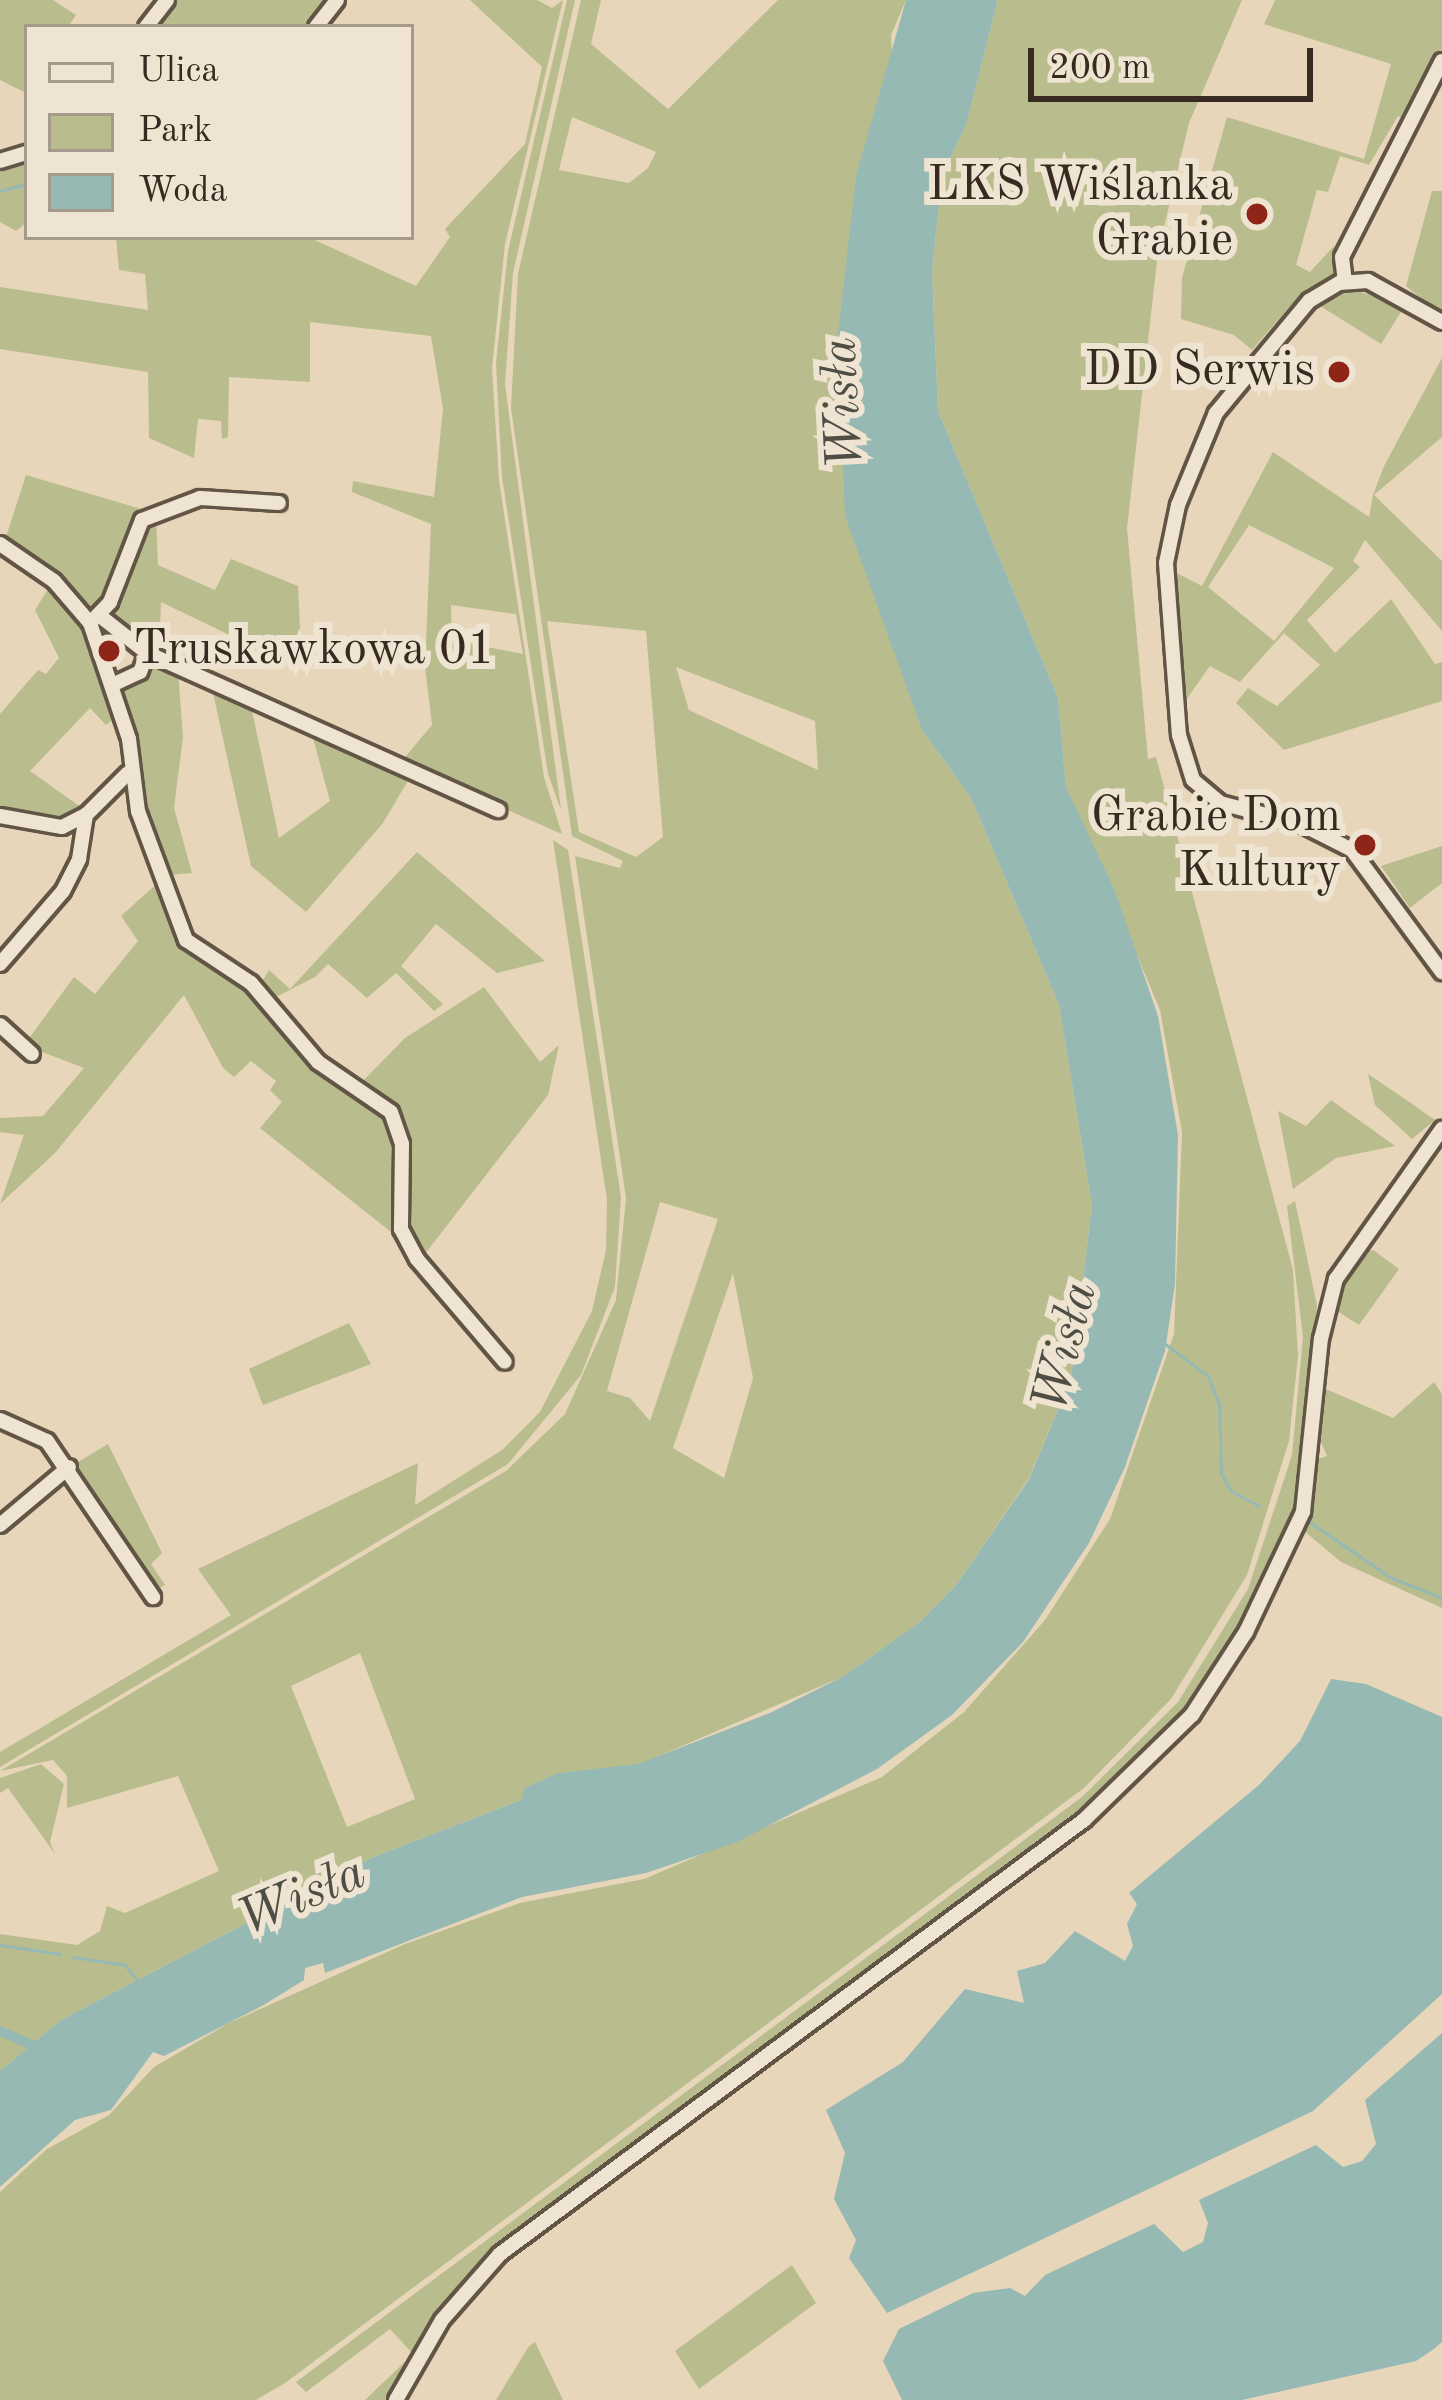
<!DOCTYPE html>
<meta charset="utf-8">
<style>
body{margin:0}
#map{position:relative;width:1442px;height:2400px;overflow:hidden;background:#e7d6ba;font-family:"Old Standard TT",serif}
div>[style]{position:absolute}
.green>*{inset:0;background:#b9bd8d}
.water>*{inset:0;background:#97b9b3}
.stream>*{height:3px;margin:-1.5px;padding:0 1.5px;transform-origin:1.5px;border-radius:1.5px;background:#97b9b3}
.canal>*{height:10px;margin:-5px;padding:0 5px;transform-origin:5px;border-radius:5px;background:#97b9b3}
.roads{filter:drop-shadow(3px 0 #635546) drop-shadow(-3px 0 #635546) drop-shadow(0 3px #635546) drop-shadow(0 -3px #635546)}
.minor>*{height:14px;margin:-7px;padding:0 7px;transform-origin:7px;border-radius:7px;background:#efe4d2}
.dots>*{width:33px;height:33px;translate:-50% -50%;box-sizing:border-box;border:6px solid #efe4d2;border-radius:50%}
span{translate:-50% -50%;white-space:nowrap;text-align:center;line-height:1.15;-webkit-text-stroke:12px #efe4d2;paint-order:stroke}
.poi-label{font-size:48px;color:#372a20}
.right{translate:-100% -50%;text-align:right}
.left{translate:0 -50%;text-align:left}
.water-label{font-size:51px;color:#4f4e45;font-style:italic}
.legend{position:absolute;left:24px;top:24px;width:390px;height:216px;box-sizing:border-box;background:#efe4d2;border:3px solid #a59a8b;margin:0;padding:15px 21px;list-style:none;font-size:36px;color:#372a20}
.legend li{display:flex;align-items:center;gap:24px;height:60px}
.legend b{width:60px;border:3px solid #a59a8b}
.scale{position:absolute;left:1028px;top:48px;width:285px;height:54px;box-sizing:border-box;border:6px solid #372a20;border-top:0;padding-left:15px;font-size:36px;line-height:42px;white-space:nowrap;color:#372a20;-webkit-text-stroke:9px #efe4d2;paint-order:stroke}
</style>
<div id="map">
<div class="green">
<div style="clip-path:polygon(0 0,53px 0,76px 15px,68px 27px,27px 27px,26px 93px,0 80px)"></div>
<div style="clip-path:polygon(173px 0,333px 0,313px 27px,148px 27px)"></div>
<div style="clip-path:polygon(evenodd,470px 0,537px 0,552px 8px,563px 0,505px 244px,492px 368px,499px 480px,544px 777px,562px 834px,400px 763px,432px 725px,425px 667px,431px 524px,352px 492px,353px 481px,434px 497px,443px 409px,431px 336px,310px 322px,310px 382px,229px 377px,228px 437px,222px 439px,221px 421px,198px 419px,194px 458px,149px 438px,148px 372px,0 349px,0 287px,148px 310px,145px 274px,119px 270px,116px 237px,308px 237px,416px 286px,450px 237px,445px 229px,525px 144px,542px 67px,470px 0,451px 605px,516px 614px,523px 654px,452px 640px,451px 605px)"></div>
<div style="clip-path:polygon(567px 0,575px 0,513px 273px,505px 384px,561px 810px,548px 774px,502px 477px,496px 363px,508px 251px)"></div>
<div style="clip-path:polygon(evenodd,581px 0,601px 0,591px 44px,668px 109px,778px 0,906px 0,891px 35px,922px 730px,971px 798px,1059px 1005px,1092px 1205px,1071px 1378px,1029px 1478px,956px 1585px,920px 1622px,842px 1677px,638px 1765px,558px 1773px,521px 1800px,371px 1858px,61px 2020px,0 2071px,0 1934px,77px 1945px,100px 1931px,107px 1906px,125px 1913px,219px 1871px,178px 1776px,67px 1808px,67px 1776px,53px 1760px,0 1771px,506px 1471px,565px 1414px,616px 1300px,626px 1198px,575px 856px,620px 868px,623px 861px,572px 836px,511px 408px,518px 274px,581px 0,572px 117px,656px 152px,648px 168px,629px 183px,559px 170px,572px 117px,581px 0,547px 621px,646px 631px,663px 837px,636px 857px,579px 832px,547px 621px,581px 0,676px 667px,815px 721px,818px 770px,689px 710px,676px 667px,581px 0,660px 1202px,718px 1219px,650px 1421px,630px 1398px,607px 1391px,660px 1202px,581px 0,733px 1273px,753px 1378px,724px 1478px,673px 1448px,733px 1273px,581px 0,360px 1653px,415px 1799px,347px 1827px,291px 1686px,360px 1653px)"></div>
<div style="clip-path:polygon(998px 0,1242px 0,1189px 123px,1158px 252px,1127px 528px,1148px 759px,1156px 757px,1293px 1270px,1298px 1356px,1289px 1441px,1247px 1575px,1171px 1699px,1084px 1788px,285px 2383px,256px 2400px,0 2400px,0 2192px,47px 2149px,109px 2115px,154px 2067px,229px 2023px,405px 1944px,520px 1903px,644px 1879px,882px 1777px,964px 1712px,1045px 1620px,1110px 1519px,1174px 1334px,1182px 1132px,1160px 1010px,1066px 787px,1058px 698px,938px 411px,932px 271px,942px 176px,966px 125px)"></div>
<div style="clip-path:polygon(1275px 0,1442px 0,1442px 49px,1419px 105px,1407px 119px,1398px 116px,1369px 165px,1340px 156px,1328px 192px,1317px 190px,1296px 265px,1310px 272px,1334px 246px,1333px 274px,1290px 306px,1252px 350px,1234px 335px,1181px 319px,1182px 278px,1227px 117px,1364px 159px,1391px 64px,1264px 24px)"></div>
<div style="clip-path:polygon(27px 156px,27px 222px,16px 231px,0 222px,0 165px)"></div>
<div style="clip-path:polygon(1432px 191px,1442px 191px,1442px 315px,1406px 286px)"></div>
<div style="clip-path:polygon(1352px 289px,1404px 307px,1381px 344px,1317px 304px)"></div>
<div style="clip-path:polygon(evenodd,1442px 358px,1442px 437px,1374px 495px,1442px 561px,1442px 631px,1365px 540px,1353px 561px,1360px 567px,1307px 620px,1335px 653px,1391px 599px,1435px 664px,1442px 662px,1442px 701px,1284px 750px,1236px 703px,1248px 688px,1277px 706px,1320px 665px,1284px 633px,1240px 682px,1210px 666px,1184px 703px,1175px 572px,1202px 586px,1273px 452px,1369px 517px,1373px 495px,1384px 466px,1442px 358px,1249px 525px,1334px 568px,1274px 641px,1208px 587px,1249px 525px)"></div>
<div style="clip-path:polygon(26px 475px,148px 511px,94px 613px,5px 540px)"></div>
<div style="clip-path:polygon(156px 517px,158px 565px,215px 590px,231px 559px,298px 586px,302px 670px,161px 602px,159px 653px,106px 618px,145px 524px)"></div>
<div style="clip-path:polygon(50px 586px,86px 627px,118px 715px,106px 725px,90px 708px,30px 771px,85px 810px,51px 821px,0 810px,0 714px,38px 670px,46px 674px,59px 658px,35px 610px)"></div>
<div style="clip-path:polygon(152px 658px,178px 671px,183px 737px,174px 808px,192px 873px,170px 875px,135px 791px,123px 688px)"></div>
<div style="clip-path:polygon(211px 684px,250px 701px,279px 838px,330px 801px,310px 727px,412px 774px,383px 823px,306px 912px,251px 866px)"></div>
<div style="clip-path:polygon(553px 840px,568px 850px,621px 1197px,615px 1287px,581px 1375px,508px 1464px,0 1767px,0 1752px,231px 1615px,198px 1569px,418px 1463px,415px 1505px,502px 1450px,540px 1412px,592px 1311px,606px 1250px,607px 1200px)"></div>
<div style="clip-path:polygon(1442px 846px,1442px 883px,1410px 908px,1381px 866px)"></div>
<div style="clip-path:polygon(417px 852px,545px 961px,497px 973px,436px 924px,401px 966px,443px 1004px,434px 1011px,396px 973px,367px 998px,328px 964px,315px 977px,274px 998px,260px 985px,269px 970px,290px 989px)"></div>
<div style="clip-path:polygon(162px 879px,185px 942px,258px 994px,356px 1088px,405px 1038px,484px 987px,540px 1062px,559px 1045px,548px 1095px,421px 1259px,410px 1238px,396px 1236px,260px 1128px,282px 1102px,270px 1090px,276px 1081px,251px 1061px,234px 1077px,223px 1068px,184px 995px,55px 1153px,0 1204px,24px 1135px,0 1132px,0 1118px,43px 1116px,84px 1068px,24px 1045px,74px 977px,95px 994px,138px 941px,121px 916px)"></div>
<div style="clip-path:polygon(1368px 1074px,1402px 1097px,1435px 1120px,1412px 1139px,1375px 1105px)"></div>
<div style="clip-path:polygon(1331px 1100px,1395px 1146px,1336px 1158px,1293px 1189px,1278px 1111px,1306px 1126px)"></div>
<div style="clip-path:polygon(1295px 1201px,1317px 1305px,1301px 1479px,1287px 1533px,1250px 1611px,1174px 1729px,1059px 1832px,486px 2257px,445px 2304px,389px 2400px,365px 2400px,413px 2354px,390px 2329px,306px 2392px,296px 2382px,1082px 1797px,1178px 1702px,1248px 1589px,1292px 1455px,1303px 1337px,1287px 1206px)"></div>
<div style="clip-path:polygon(1373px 1250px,1399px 1269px,1359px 1325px,1334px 1309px,1359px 1253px)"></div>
<div style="clip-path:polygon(349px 1323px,371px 1364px,263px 1405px,249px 1369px)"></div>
<div style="clip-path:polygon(1434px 1382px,1442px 1394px,1442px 1608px,1341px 1562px,1303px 1530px,1318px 1459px,1327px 1456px,1321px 1442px,1326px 1389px,1393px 1418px)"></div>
<div style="clip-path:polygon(108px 1444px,162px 1553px,151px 1564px,165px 1585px,154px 1591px,76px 1471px,75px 1464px)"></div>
<div style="clip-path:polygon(41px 1764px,64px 1784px,50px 1842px,55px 1854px,8px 1788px,0 1793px,0 1778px)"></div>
<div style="clip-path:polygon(792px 2265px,816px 2303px,699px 2389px,675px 2351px)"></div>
<div style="clip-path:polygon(535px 2342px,563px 2400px,496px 2400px,529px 2346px)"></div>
</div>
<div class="water">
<div style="clip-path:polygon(906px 0,998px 0,966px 125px,942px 176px,932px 271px,938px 411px,1058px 698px,1066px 787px,1115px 891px,1158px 1016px,1178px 1135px,1175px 1284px,1165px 1351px,1125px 1467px,1089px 1543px,1023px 1642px,952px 1715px,877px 1769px,737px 1842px,646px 1873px,522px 1897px,325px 1973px,323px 1963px,305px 1968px,304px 1980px,262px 2006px,164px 2056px,153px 2052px,111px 2110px,75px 2120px,0 2187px,0 2071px,61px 2020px,371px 1858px,521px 1800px,525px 1788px,558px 1773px,638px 1764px,770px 1713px,842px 1677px,920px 1622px,956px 1585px,1029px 1479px,1071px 1378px,1092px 1205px,1059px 1005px,971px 798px,922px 730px,845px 516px,838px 335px,856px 176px)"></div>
<div style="clip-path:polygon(1331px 1679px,1366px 1684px,1442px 1717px,1442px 1994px,1313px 2111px,887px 2313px,849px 2258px,856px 2240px,834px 2199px,845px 2153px,826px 2110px,903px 2062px,965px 1989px,1024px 2003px,1017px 1971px,1045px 1963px,1075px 1931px,1125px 1961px,1133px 1946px,1127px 1924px,1137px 1904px,1129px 1893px,1259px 1785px,1300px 1741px)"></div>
<div style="clip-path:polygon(1442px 2033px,1442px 2342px,1434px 2349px,1416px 2361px,1242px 2400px,902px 2400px,883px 2361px,899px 2329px,973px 2293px,1010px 2288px,1025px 2296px,1045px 2275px,1154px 2224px,1183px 2252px,1203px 2242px,1208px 2223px,1199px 2200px,1316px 2145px,1343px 2167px,1362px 2161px,1376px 2144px,1365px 2100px)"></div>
</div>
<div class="stream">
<div style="left:0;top:191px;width:28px;rotate:-15deg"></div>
<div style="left:1164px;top:1343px;width:55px;rotate:36.9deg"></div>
<div style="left:1208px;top:1376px;width:30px;rotate:69deg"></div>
<div style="left:1219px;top:1404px;width:69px;rotate:88.3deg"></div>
<div style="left:1221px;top:1473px;width:21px;rotate:61deg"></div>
<div style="left:1231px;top:1491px;width:32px;rotate:28deg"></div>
<div style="left:1305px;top:1519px;width:103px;rotate:34.3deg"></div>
<div style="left:1390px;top:1577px;width:56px;rotate:22deg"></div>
<div style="left:0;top:1945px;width:61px;rotate:8.5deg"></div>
<div style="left:73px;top:1957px;width:53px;rotate:8.7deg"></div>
<div style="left:125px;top:1965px;width:18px;rotate:52deg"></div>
</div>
<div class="canal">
<div style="left:0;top:2031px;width:45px;rotate:23.7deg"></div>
</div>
<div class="roads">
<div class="minor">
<div style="left:146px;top:27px;width:34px;rotate:-52deg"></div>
<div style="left:316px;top:27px;width:34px;rotate:-52deg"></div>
<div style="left:0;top:161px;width:28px;rotate:-17deg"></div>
<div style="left:1345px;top:282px;width:25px;rotate:-97deg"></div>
<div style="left:1342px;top:257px;width:220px;rotate:-63deg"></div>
<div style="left:1442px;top:322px;width:85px;rotate:-151deg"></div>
<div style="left:1368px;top:281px;width:29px;rotate:176deg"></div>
<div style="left:1339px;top:283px;width:35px;rotate:149deg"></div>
<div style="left:1309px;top:301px;width:146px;rotate:129.7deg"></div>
<div style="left:1216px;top:413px;width:100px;rotate:112.4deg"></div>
<div style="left:1178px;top:505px;width:59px;rotate:101.7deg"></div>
<div style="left:1166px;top:563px;width:172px;rotate:85.7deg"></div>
<div style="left:1179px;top:735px;width:47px;rotate:72.7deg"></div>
<div style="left:1193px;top:780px;width:35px;rotate:40deg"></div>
<div style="left:1220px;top:803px;width:84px;rotate:14.5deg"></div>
<div style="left:1301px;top:824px;width:57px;rotate:27deg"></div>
<div style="left:1352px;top:850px;width:152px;rotate:53.6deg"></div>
<div style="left:0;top:544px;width:65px;rotate:34.4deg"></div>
<div style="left:54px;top:581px;width:55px;rotate:49.4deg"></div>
<div style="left:90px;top:623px;width:122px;rotate:71.4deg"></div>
<div style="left:129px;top:739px;width:73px;rotate:82.9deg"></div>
<div style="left:138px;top:811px;width:138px;rotate:69.6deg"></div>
<div style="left:186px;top:940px;width:78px;rotate:33.5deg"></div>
<div style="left:251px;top:983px;width:104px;rotate:49.7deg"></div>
<div style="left:318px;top:1062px;width:88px;rotate:34.4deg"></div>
<div style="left:391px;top:1112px;width:34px;rotate:71deg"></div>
<div style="left:402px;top:1144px;width:85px;rotate:90.7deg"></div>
<div style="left:401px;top:1229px;width:34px;rotate:62deg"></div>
<div style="left:417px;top:1259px;width:135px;rotate:49.5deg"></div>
<div style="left:100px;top:616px;width:60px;rotate:38.2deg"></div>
<div style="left:147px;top:653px;width:20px;rotate:110deg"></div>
<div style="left:140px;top:672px;width:29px;rotate:155deg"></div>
<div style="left:90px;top:623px;width:29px;rotate:-46deg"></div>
<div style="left:110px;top:602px;width:88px;rotate:-68.7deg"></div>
<div style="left:142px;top:520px;width:62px;rotate:-20.8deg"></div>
<div style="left:200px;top:498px;width:79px;rotate:3.6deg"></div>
<div style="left:147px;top:653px;width:385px;rotate:24.1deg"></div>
<div style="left:0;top:816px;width:63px;rotate:10.1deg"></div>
<div style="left:62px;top:827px;width:27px;rotate:-27deg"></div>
<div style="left:86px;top:815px;width:59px;rotate:-45deg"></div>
<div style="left:0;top:964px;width:96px;rotate:-49.2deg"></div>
<div style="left:63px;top:891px;width:36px;rotate:-63deg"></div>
<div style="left:79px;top:859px;width:45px;rotate:-81deg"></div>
<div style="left:0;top:1025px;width:43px;rotate:42.2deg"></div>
<div style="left:0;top:1420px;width:51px;rotate:24.1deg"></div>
<div style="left:47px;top:1441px;width:189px;rotate:55.8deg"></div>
<div style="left:0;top:1525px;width:90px;rotate:-40deg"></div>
<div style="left:396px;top:2400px;width:92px;rotate:-60.1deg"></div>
<div style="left:442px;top:2320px;width:88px;rotate:-48.7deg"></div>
<div style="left:500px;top:2254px;width:728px;rotate:-36.62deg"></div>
<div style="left:1084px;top:1820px;width:151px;rotate:-44.2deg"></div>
<div style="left:1192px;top:1715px;width:99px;rotate:-57deg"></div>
<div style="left:1246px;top:1632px;width:133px;rotate:-64.6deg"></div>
<div style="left:1303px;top:1512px;width:174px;rotate:-84.1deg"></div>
<div style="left:1321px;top:1339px;width:62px;rotate:-76deg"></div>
<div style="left:1336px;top:1279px;width:184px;rotate:-54.8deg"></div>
</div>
</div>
<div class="dots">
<div style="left:1257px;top:214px;background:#8f2418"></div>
<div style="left:1339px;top:372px;background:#8f2418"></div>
<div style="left:109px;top:651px;background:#8f2418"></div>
<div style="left:1365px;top:845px;background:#8f2418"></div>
</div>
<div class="poi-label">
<span class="right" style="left:1233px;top:214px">LKS Wiślanka<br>Grabie</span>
<span class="right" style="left:1315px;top:372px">DD Serwis</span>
<span class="left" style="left:133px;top:651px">Truskawkowa 01</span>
<span class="right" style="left:1341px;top:845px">Grabie Dom<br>Kultury</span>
</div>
<div class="water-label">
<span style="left:845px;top:404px;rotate:-93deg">Wisła</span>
<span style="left:1067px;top:1348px;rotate:-76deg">Wisła</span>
<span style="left:302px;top:1898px;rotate:-23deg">Wisła</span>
</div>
<ul class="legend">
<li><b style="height:15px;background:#efe4d2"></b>Ulica</li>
<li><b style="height:33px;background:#b9bd8d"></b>Park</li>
<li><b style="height:33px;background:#97b9b3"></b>Woda</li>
</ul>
<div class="scale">200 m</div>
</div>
